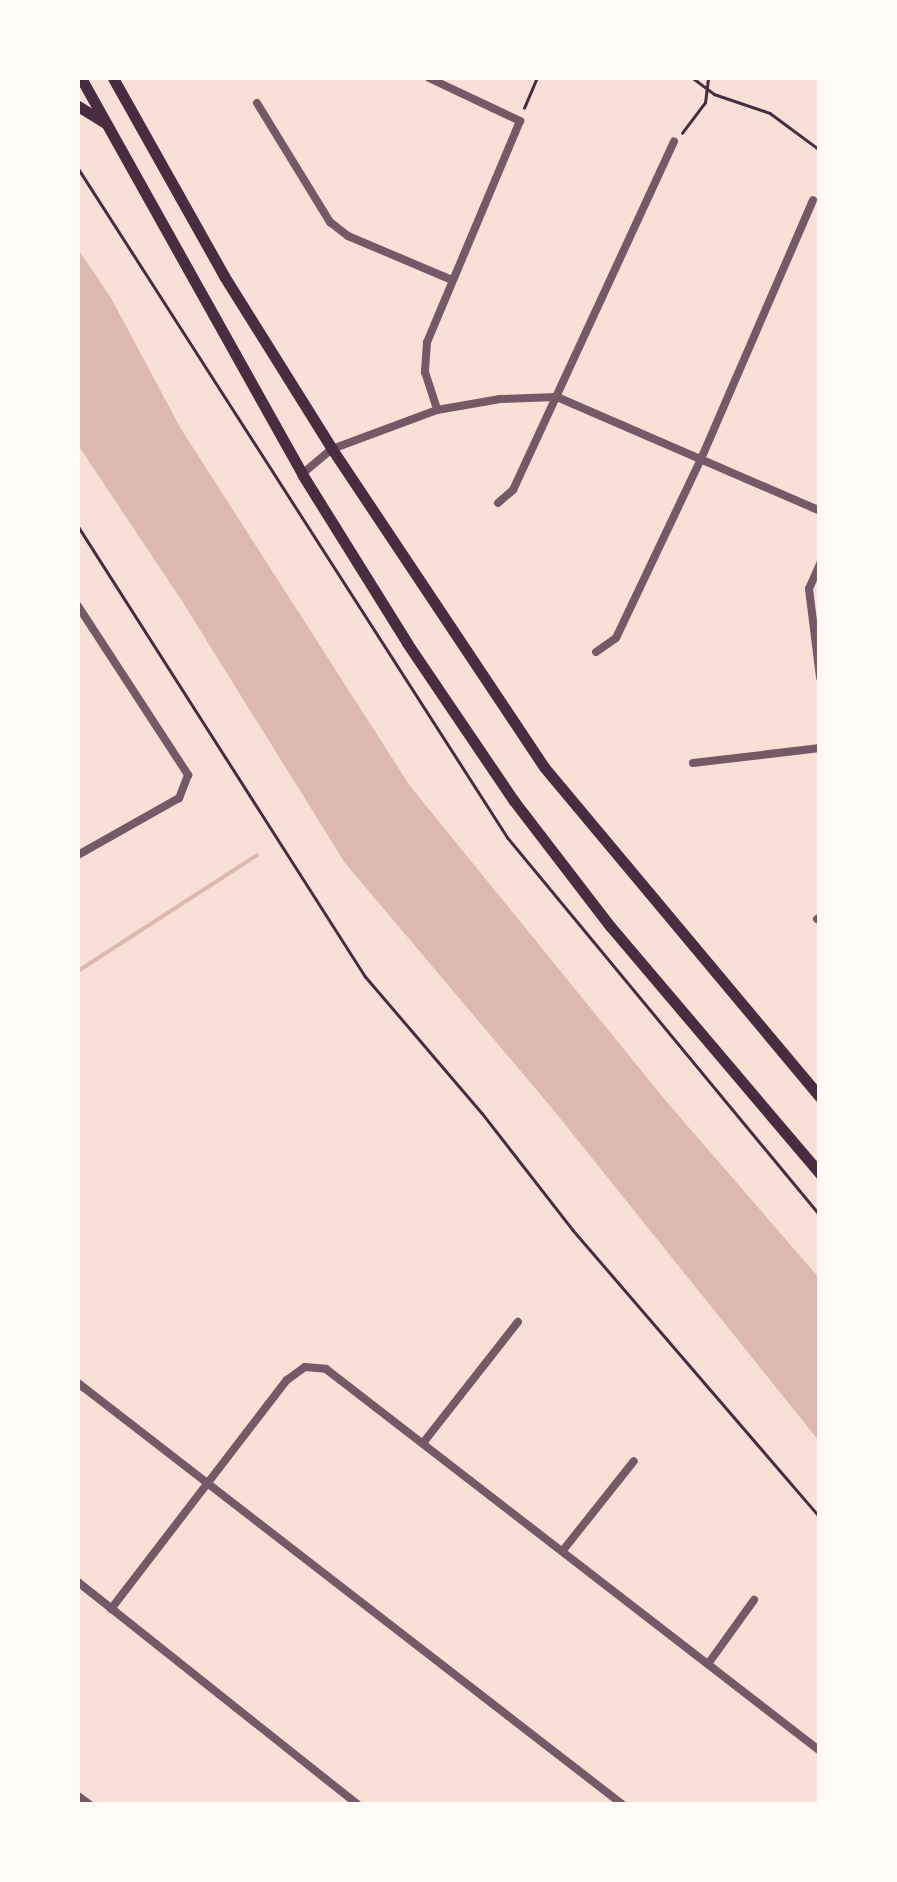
<!DOCTYPE html>
<style>
body{margin:0}
#map{position:relative;width:897px;height:1882px;overflow:hidden;background:#f7e1d7;font-family:Helvetica,sans-serif}
div>[style]{position:absolute}
.water>*{inset:0;background:#dcb8b0}
.stream>*{height:4px;margin:-2px;padding:0 2px;transform-origin:2px;border-radius:2px;background:#dcb8b0}
.path>*{height:2.5px;margin:-1.25px;padding:0 1.25px;transform-origin:1.25px;border-radius:1.25px;background:#4a2c40}
.minor>*{height:8px;margin:-4px;padding:0 4px;transform-origin:4px;border-radius:4px;background:#755966}
.secondary>*{height:11px;margin:-5.5px;padding:0 5.5px;transform-origin:5.5px;border-radius:5.5px;background:#4a2c40}
span{translate:-50% -50%;white-space:nowrap;text-align:center;line-height:1.15;-webkit-text-stroke:8px #fffaf5;paint-order:stroke}
.frame{position:absolute;inset:0;border:80px solid #fffaf5;pointer-events:none}
</style>
<div id="map">
<div class="water">
<div style="clip-path:polygon(78px 249px,111px 298px,181px 429px,410px 786px,666px 1101px,819px 1278px,819px 1441px,551px 1107px,345px 863px,182px 601px,78px 445px)"></div>
</div>
<div class="stream">
<div style="left:78px;top:971px;width:213px;rotate:-32.9deg"></div>
</div>
<div class="path">
<div style="left:693px;top:78px;width:26px;rotate:37deg"></div>
<div style="left:714px;top:94px;width:59px;rotate:18.7deg"></div>
<div style="left:770px;top:113px;width:62px;rotate:36.5deg"></div>
<div style="left:524px;top:108px;width:33px;rotate:-67deg"></div>
<div style="left:682px;top:133px;width:38px;rotate:-53deg"></div>
<div style="left:705px;top:103px;width:25px;rotate:-83deg"></div>
<div style="left:78px;top:168px;width:796px;rotate:57.31deg"></div>
<div style="left:508px;top:838px;width:489px;rotate:50.4deg"></div>
<div style="left:78px;top:526px;width:534px;rotate:57.47deg"></div>
<div style="left:365px;top:976px;width:180px;rotate:49.5deg"></div>
<div style="left:482px;top:1113px;width:148px;rotate:52.1deg"></div>
<div style="left:573px;top:1230px;width:379px;rotate:49.3deg"></div>
</div>
<div class="minor">
<div style="left:429px;top:78px;width:101px;rotate:25.3deg"></div>
<div style="left:520px;top:121px;width:240px;rotate:112.8deg"></div>
<div style="left:427px;top:342px;width:30px;rotate:94deg"></div>
<div style="left:425px;top:372px;width:40px;rotate:72deg"></div>
<div style="left:257px;top:103px;width:140px;rotate:58.5deg"></div>
<div style="left:330px;top:222px;width:23px;rotate:38deg"></div>
<div style="left:348px;top:236px;width:111px;rotate:22.9deg"></div>
<div style="left:302px;top:474px;width:39px;rotate:-40deg"></div>
<div style="left:332px;top:449px;width:112px;rotate:-20.4deg"></div>
<div style="left:437px;top:410px;width:64px;rotate:-9.9deg"></div>
<div style="left:500px;top:399px;width:57px;rotate:-2deg"></div>
<div style="left:557px;top:397px;width:287px;rotate:23.4deg"></div>
<div style="left:498px;top:503px;width:20px;rotate:-41deg"></div>
<div style="left:513px;top:490px;width:384px;rotate:-65.2deg"></div>
<div style="left:820px;top:564px;width:27px;rotate:114deg"></div>
<div style="left:809px;top:589px;width:89px;rotate:82.9deg"></div>
<div style="left:78px;top:606px;width:202px;rotate:56.9deg"></div>
<div style="left:188px;top:775px;width:25px;rotate:111deg"></div>
<div style="left:179px;top:798px;width:116px;rotate:150.6deg"></div>
<div style="left:596px;top:652px;width:24px;rotate:-35deg"></div>
<div style="left:616px;top:638px;width:198px;rotate:-64.6deg"></div>
<div style="left:701px;top:459px;width:282px;rotate:-66.6deg"></div>
<div style="left:693px;top:763px;width:128px;rotate:-6.7deg"></div>
<div style="left:817px;top:919px;width:4px;rotate:-34deg"></div>
<div style="left:78px;top:1383px;width:688px;rotate:37.74deg"></div>
<div style="left:423px;top:1443px;width:154px;rotate:-51.9deg"></div>
<div style="left:564px;top:1549px;width:112px;rotate:-51.5deg"></div>
<div style="left:78px;top:1582px;width:357px;rotate:38.5deg"></div>
<div style="left:111px;top:1609px;width:289px;rotate:-52.5deg"></div>
<div style="left:287px;top:1380px;width:22px;rotate:-36deg"></div>
<div style="left:305px;top:1367px;width:21px;rotate:5deg"></div>
<div style="left:326px;top:1369px;width:624px;rotate:37.71deg"></div>
<div style="left:708px;top:1664px;width:79px;rotate:-54.3deg"></div>
<div style="left:78px;top:1796px;width:14px;rotate:36deg"></div>
</div>
<div class="secondary">
<div style="left:81px;top:78px;width:453px;rotate:60.8deg"></div>
<div style="left:302px;top:474px;width:199px;rotate:58.1deg"></div>
<div style="left:407px;top:643px;width:191px;rotate:55.9deg"></div>
<div style="left:514px;top:801px;width:158px;rotate:52.5deg"></div>
<div style="left:610px;top:926px;width:325px;rotate:49.7deg"></div>
<div style="left:113px;top:78px;width:227px;rotate:60.7deg"></div>
<div style="left:224px;top:276px;width:204px;rotate:58deg"></div>
<div style="left:332px;top:449px;width:382px;rotate:56.3deg"></div>
<div style="left:544px;top:767px;width:430px;rotate:50.1deg"></div>
<div style="left:78px;top:106px;width:31px;rotate:32deg"></div>
</div>
<div class="frame"></div>
</div>
